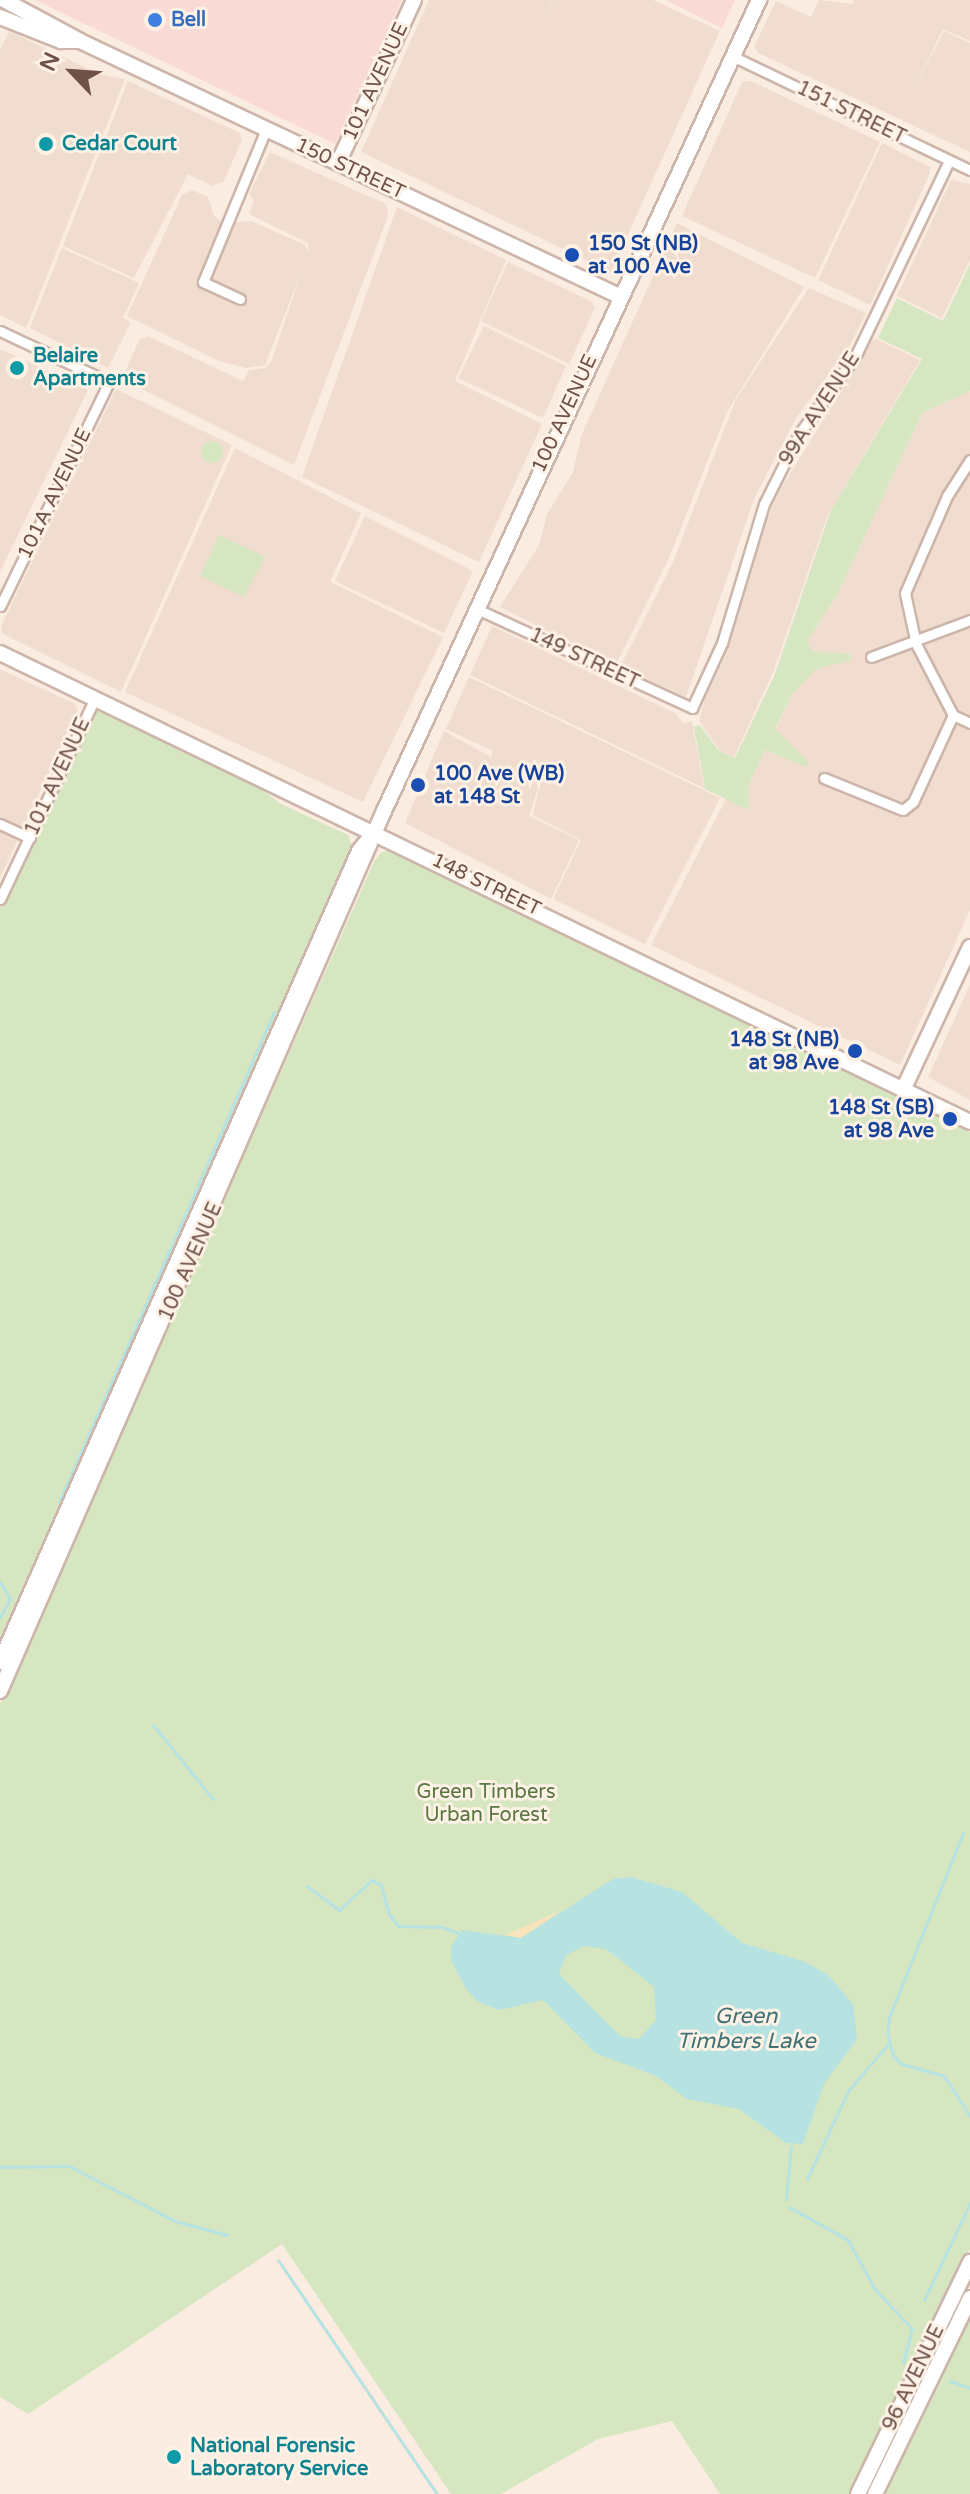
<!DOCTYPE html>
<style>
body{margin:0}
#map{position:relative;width:970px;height:2494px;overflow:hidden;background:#faece0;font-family:"Varela Round",sans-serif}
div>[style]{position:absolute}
.residential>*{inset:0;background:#f1ddcf}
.commercial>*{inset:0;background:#fadad4}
.green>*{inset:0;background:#d5e6c0}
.round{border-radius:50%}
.sand>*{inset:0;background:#f8e3bb}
.water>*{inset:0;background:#b6e2e2}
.stream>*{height:3px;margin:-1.5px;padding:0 1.5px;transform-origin:1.5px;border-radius:1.5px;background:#b6e2e2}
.roads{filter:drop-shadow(2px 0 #ccb5aa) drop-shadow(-2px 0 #ccb5aa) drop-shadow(0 2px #ccb5aa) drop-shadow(0 -2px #ccb5aa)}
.street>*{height:9px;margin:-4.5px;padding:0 4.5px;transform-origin:4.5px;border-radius:4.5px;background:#fff}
.secondary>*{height:14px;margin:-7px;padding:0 7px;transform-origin:7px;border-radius:7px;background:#fff}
.dots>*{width:22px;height:22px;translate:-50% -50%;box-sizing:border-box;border:4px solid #fef1e5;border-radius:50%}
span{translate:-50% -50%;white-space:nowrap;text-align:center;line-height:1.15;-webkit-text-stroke:6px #fef1e5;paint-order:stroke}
.shop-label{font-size:20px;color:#366cbe;font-weight:700}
.left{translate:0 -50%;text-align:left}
.street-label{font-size:20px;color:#6f5149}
.culture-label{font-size:20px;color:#0d838f;font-weight:700}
.transit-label{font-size:20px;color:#164399;font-weight:700}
.right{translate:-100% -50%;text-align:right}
.park-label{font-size:20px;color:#587542}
.water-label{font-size:22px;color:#3e7275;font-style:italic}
.north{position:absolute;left:32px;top:32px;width:80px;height:80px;-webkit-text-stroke:6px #fef1e5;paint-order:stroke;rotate:295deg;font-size:22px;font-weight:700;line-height:32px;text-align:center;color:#6f5149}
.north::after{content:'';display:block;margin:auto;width:28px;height:36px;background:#6f5149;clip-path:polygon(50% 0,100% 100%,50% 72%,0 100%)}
</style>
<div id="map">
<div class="residential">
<div style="clip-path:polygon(429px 0,552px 0,544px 18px,553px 0,653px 0,720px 31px,611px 272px,361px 152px)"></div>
<div style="clip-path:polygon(819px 0,852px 4px,854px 0,970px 0,970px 41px,943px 29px,915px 88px,944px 31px,970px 43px,970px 152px,758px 53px,754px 47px,776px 1px,811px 17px)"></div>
<div style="clip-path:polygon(9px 31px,99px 74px,125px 79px,26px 328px,0 315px,0 50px)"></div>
<div style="clip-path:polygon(128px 81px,240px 133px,242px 140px,224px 181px,212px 186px,188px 174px,134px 278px,63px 246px)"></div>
<div style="clip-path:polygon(751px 81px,880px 142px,815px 278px,682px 216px,742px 82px)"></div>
<div style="clip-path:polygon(882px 143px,930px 167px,930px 173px,870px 305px,818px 280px)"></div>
<div style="clip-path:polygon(270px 152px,386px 204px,388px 216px,294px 465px,122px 379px,139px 340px,148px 336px,243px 381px,249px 370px,266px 368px,272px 360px,301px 273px,265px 365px,246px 368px,219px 361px,127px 316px,182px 195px,192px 190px,208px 197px,214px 216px,223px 223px,251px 221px,305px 245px,308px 252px,308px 243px,249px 214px,254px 200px,249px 194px)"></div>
<div style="clip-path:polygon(951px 180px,970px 184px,970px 260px,942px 318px,897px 296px)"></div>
<div style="clip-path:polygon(397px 207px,506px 260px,455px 381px,542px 424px,479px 562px,302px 477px)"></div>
<div style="clip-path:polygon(677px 223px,804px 287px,727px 412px,669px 558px,616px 665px,500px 607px,539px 545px,547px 514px,573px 472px,581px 436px)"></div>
<div style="clip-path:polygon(62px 248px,139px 283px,123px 318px,131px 322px,108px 368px,30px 328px)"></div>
<div style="clip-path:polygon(508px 262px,591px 301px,595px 308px,569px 364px,481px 321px)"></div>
<div style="clip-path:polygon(809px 288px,866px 313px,850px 345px,796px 418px,754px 499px,686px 697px,620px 667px,673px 562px,736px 399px)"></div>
<div style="clip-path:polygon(484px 326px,566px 366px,543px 418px,458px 378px)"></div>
<div style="clip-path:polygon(874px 338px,920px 360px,827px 517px,774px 670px,734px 757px,720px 751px,699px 721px,705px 699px,726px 655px,757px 543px,777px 495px)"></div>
<div style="clip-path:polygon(0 349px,88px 390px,0 572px)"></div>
<div style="clip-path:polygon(116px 389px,232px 445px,121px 692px,3px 634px,1px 626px)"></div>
<div style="clip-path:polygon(970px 391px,970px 910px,900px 1065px,651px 945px,726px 799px,748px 809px,749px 784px,765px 750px,806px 767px,808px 763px,775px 730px,792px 694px,816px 669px,851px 660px,850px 654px,810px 651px,808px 640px,838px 593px,922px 413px)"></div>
<div style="clip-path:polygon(235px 448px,361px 513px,330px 582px,443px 637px,363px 802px,125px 692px)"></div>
<div style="clip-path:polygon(365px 516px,473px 571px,444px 633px,335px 581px)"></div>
<div style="clip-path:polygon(492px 626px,675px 713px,684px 724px,692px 721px,704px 788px,470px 675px)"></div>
<div style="clip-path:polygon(0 669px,75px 704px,78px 710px,0 878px)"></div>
<div style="clip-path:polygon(469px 677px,720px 798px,645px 944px,553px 899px,581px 840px,533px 815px,540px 782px,529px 816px,579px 840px,551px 899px,405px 823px,444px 731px,491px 757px,493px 751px,446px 729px)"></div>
<div style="clip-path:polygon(970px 985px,970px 1100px,928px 1077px)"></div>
</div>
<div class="commercial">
<div style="clip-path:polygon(35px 0,402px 0,335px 144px)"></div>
<div style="clip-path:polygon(666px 0,735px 0,722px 28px)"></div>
</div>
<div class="green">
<div style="clip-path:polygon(970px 264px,970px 391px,922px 413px,838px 593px,808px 640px,811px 651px,850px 654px,851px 660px,816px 669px,792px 694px,775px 729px,809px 763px,806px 767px,765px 750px,749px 784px,748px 810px,705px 789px,694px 727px,700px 725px,719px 751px,735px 758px,775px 674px,830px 512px,922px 359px,878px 338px,897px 298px,943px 321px)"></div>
<div class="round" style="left:201px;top:441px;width:22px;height:22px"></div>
<div style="clip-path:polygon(219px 535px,265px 557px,244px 597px,200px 576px)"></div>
<div style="clip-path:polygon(96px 710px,255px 785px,281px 804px,348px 835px,353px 849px,0 1648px,0 905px)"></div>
<div style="clip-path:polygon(391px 850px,970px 1132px,970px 2249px,852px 2494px,720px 2494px,672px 2421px,598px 2439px,501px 2494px,451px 2494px,282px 2244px,28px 2414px,0 2397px,0 1704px,374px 862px,382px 852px)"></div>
<div style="clip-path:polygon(970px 2310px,970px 2494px,882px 2494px)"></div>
</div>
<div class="sand">
<div style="clip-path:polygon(560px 1911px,521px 1938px,505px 1935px,546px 1917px)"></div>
</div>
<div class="water">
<div style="clip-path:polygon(evenodd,631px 1877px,682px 1892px,742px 1943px,806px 1962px,828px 1975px,853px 2004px,857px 2039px,824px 2084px,803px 2144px,786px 2143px,739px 2109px,687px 2099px,656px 2076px,595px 2053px,543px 2000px,499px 2010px,478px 2002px,466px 1989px,451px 1960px,451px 1947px,462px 1930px,521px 1938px,613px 1879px,631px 1877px,585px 1946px,606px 1949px,654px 1987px,656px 2020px,639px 2039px,620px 2036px,559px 1974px,566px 1955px,585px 1946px)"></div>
</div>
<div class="stream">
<div style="left:59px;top:1502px;width:535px;rotate:-66.31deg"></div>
<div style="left:0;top:1582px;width:20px;rotate:60deg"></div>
<div style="left:10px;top:1599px;width:21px;rotate:119deg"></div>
<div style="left:153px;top:1725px;width:95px;rotate:51deg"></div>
<div style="left:963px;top:1833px;width:198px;rotate:111.9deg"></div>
<div style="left:889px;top:2017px;width:16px;rotate:97deg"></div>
<div style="left:887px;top:2033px;width:24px;rotate:75deg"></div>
<div style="left:893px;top:2056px;width:12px;rotate:42deg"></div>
<div style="left:902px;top:2064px;width:44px;rotate:15.9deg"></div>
<div style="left:944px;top:2076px;width:48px;rotate:57deg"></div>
<div style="left:307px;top:1886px;width:40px;rotate:37deg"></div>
<div style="left:339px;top:1910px;width:45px;rotate:-42.3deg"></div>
<div style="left:372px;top:1880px;width:10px;rotate:29deg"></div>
<div style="left:381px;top:1885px;width:30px;rotate:75deg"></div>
<div style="left:389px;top:1914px;width:15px;rotate:53deg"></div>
<div style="left:398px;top:1926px;width:44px;rotate:1.3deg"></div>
<div style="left:442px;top:1927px;width:17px;rotate:21deg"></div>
<div style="left:0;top:2167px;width:69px;rotate:-0.8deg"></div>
<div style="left:69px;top:2166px;width:119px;rotate:27.4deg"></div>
<div style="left:175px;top:2221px;width:54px;rotate:15.1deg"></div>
<div style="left:807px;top:2179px;width:97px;rotate:-65deg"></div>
<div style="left:848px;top:2091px;width:62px;rotate:-49.6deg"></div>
<div style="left:786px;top:2199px;width:53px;rotate:-84.6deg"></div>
<div style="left:789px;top:2207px;width:68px;rotate:29.2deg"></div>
<div style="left:848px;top:2240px;width:55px;rotate:61.6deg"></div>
<div style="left:874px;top:2288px;width:56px;rotate:47.2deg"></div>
<div style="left:912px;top:2329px;width:35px;rotate:105deg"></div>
<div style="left:278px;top:2260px;width:283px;rotate:55.8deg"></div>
<div style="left:924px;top:2300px;width:107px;rotate:-64.6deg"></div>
<div style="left:950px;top:2381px;width:21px;rotate:19deg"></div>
</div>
<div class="roads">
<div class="street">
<div style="left:732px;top:56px;width:264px;rotate:25.6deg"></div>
<div style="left:240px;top:299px;width:41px;rotate:-155.3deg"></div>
<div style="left:203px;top:282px;width:165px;rotate:-67.6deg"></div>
<div style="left:0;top:331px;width:120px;rotate:25.1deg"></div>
<div style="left:109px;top:382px;width:249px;rotate:115.9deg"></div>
<div style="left:477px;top:609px;width:237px;rotate:24.7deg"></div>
<div style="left:692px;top:708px;width:72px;rotate:-65.2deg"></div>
<div style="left:722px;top:643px;width:145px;rotate:-73.2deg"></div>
<div style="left:764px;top:504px;width:78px;rotate:-63.4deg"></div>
<div style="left:799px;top:434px;width:97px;rotate:-54.2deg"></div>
<div style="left:856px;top:355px;width:215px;rotate:-64.4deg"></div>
<div style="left:871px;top:657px;width:106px;rotate:-20.5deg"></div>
<div style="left:953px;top:715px;width:80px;rotate:-117.5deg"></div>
<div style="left:916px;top:644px;width:52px;rotate:-102.2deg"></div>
<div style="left:905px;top:593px;width:106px;rotate:-66.6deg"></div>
<div style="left:947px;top:496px;width:43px;rotate:-57.4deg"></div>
<div style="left:953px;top:715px;width:19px;rotate:25deg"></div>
<div style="left:824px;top:778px;width:85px;rotate:22.1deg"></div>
<div style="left:903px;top:810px;width:13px;rotate:-39deg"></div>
<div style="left:913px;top:802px;width:96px;rotate:-65.3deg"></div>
<div style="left:0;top:824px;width:33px;rotate:25deg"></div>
<div style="left:0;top:899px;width:222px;rotate:-64.7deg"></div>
</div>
<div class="secondary">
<div style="left:4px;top:0;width:86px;rotate:28.3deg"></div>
<div style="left:80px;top:41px;width:596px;rotate:25.32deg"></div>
<div style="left:0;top:17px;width:66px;rotate:21.5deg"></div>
<div style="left:61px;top:41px;width:19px"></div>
<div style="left:338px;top:163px;width:180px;rotate:-65deg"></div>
<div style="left:0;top:653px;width:1077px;rotate:25.8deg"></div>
<div style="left:903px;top:1090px;width:158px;rotate:-64.9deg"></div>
<div style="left:0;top:1662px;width:887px;rotate:-66.12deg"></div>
<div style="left:359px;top:851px;width:22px;rotate:-51deg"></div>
<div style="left:0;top:1691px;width:960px;rotate:-66.43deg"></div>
<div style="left:384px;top:811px;width:894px;rotate:-65.18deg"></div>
<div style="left:858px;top:2494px;width:258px;rotate:-64.2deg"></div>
<div style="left:875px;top:2494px;width:218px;rotate:-64.1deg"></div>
</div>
</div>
<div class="dots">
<div style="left:155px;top:20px;background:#3f7fe0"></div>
<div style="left:46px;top:144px;background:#0f9aa8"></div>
<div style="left:572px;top:255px;background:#1a4fb4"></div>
<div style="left:17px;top:368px;background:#0f9aa8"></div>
<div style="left:418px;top:785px;background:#1a4fb4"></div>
<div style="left:855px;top:1051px;background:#1a4fb4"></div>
<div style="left:950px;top:1119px;background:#1a4fb4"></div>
<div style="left:174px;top:2457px;background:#0f9aa8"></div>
</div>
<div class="shop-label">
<span class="left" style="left:171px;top:20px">Bell</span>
</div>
<div class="street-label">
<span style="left:376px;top:82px;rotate:-65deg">101 AVENUE</span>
<span style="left:851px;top:113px;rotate:26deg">151 STREET</span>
<span style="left:350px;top:169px;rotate:25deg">150 STREET</span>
<span style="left:820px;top:409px;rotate:-57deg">99A AVENUE</span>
<span style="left:565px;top:414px;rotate:-65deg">100 AVENUE</span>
<span style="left:55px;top:494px;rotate:-64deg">101A AVENUE</span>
<span style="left:584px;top:659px;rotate:25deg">149 STREET</span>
<span style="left:58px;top:777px;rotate:-65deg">101 AVENUE</span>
<span style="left:486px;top:885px;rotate:26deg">148 STREET</span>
<span style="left:191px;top:1262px;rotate:-66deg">100 AVENUE</span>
<span style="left:914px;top:2378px;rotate:-64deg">96 AVENUE</span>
</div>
<div class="culture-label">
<span class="left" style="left:62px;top:144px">Cedar Court</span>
<span class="left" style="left:33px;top:368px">Belaire<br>Apartments</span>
<span class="left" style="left:190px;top:2458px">National Forensic<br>Laboratory Service</span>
</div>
<div class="transit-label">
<span class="left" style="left:588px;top:256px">150 St (NB)<br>at 100 Ave</span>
<span class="left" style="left:434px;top:786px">100 Ave (WB)<br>at 148 St</span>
<span class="right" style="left:839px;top:1052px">148 St (NB)<br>at 98 Ave</span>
<span class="right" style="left:934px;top:1120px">148 St (SB)<br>at 98 Ave</span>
</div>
<div class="park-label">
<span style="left:486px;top:1804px">Green Timbers<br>Urban Forest</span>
</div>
<div class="water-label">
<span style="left:746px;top:2029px">Green<br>Timbers Lake</span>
</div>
<div class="north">N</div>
</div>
